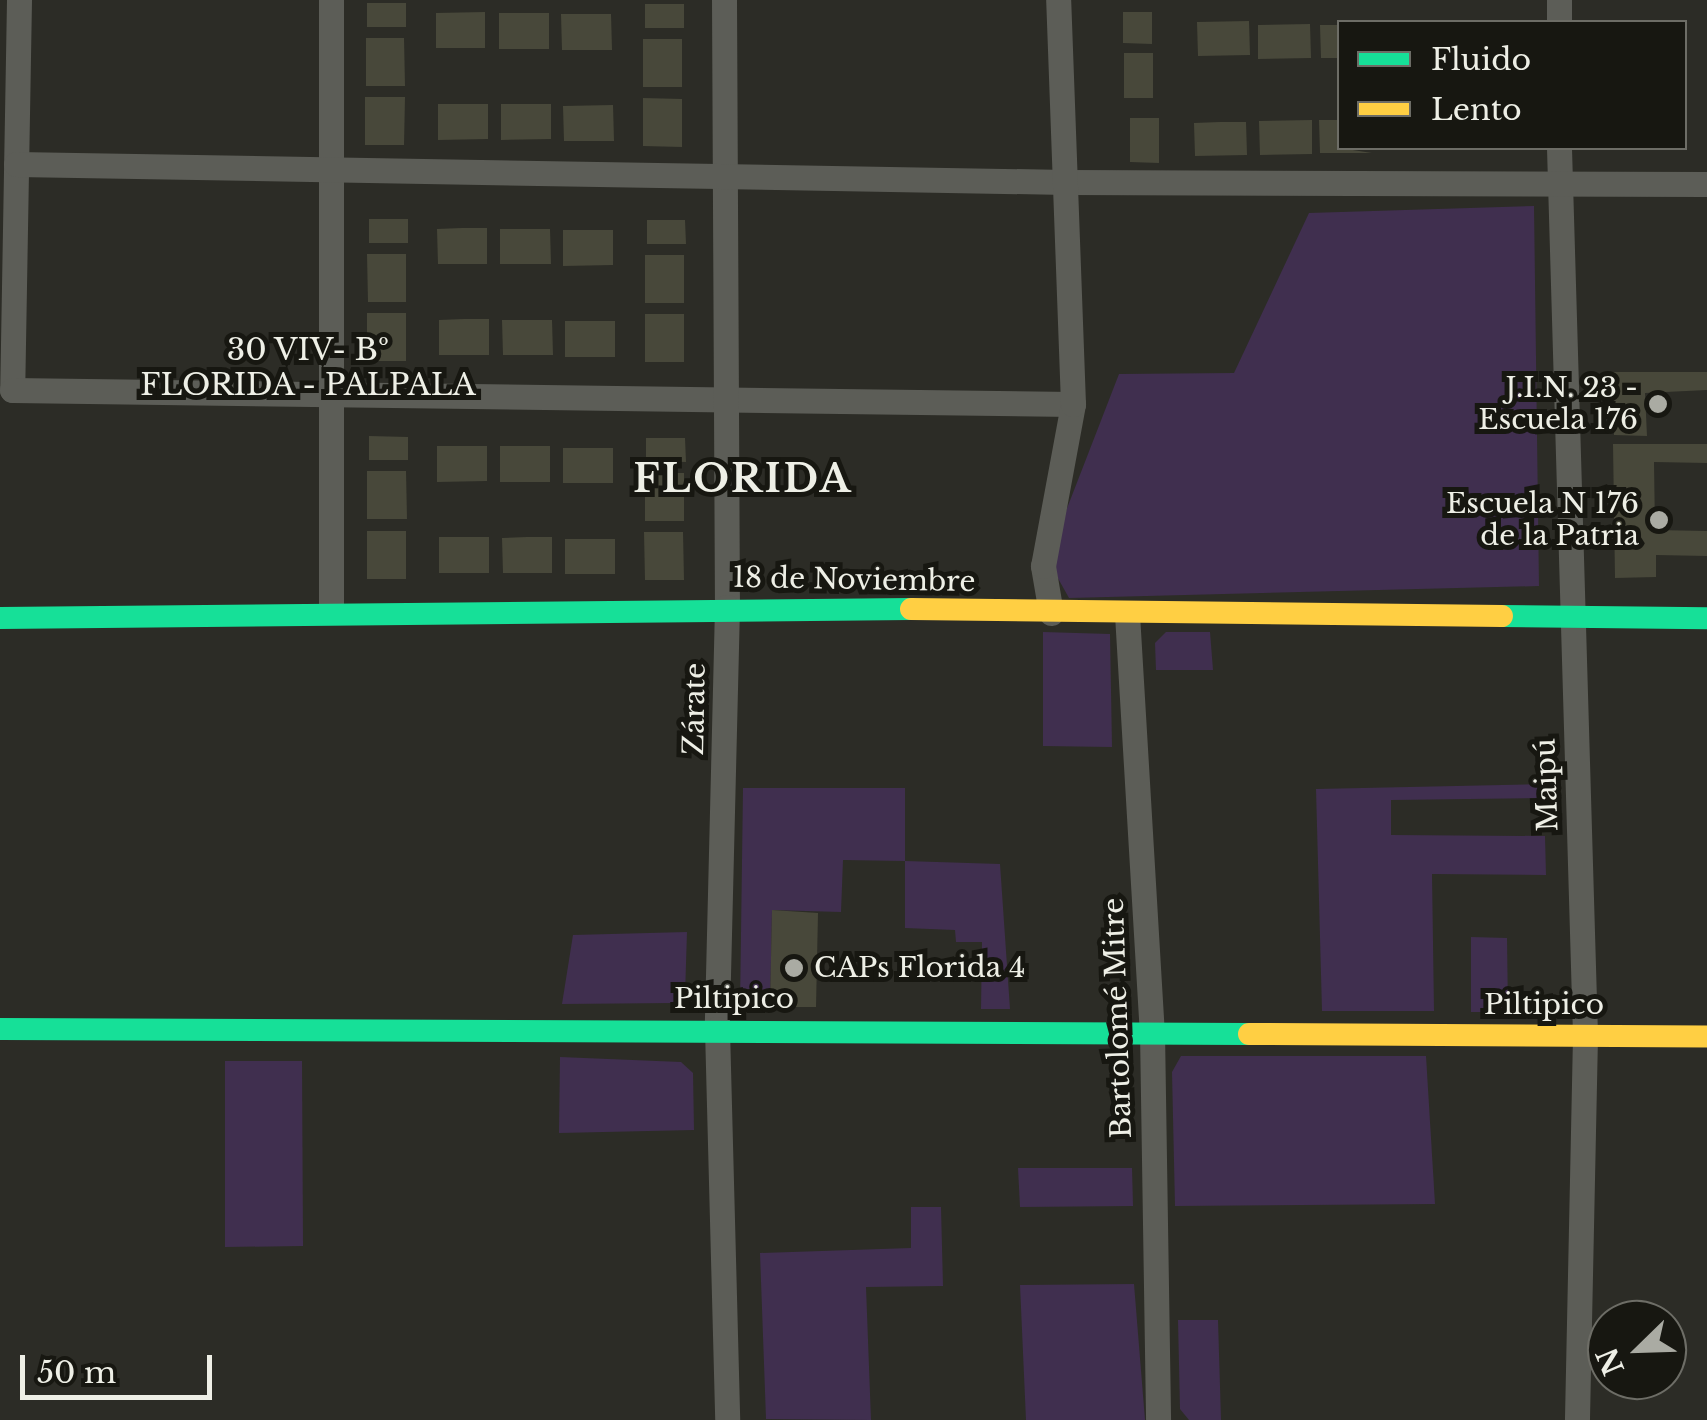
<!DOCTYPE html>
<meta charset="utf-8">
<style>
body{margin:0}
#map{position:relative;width:1707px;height:1420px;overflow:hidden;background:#2c2c26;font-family:"Libre Baskerville",serif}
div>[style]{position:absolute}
.green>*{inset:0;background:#402f4f}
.building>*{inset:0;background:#48483a}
.street>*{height:25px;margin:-12.5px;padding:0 12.5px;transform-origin:12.5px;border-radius:12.5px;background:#5c5d57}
.fast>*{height:22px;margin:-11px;padding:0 11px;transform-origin:11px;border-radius:11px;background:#16e098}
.slow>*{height:22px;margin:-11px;padding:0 11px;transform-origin:11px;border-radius:11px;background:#ffcf43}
.dots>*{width:28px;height:28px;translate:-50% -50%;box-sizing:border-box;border:5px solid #171711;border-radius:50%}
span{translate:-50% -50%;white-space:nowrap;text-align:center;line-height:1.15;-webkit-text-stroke:10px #171711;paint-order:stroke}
.poi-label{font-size:28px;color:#eeefe6}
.right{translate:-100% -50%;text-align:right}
.left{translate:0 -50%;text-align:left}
.street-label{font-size:28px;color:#eeefe6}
.neighbourhood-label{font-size:30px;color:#eeefe6}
.district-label{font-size:38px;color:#eeefe6;font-weight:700;letter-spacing:2.5px}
.legend{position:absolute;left:1337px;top:20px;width:350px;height:130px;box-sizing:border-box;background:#171711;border:2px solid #6d6d66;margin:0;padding:12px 18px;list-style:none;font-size:30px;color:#eeefe6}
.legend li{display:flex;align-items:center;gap:20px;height:50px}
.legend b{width:50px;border:2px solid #6d6d66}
.north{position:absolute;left:1587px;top:1300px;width:100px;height:100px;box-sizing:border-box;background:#171711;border:2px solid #6d6d66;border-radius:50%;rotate:247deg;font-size:28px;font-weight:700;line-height:40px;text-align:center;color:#eeefe6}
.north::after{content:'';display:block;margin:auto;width:35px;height:45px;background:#aaaba3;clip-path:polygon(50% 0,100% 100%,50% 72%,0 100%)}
.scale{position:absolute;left:20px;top:1355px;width:192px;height:45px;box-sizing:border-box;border:5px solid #eeefe6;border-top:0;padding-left:12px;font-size:30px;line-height:35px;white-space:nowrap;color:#eeefe6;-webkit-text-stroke:8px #171711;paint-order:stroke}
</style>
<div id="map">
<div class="green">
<div style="clip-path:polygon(1534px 206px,1539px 586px,1069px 598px,1055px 573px,1059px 529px,1119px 374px,1234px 373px,1309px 213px)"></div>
<div style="clip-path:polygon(1043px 632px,1110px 634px,1112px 747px,1043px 746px)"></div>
<div style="clip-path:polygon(1166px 632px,1210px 632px,1213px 670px,1156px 670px,1155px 643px)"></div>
<div style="clip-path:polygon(1545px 784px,1545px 798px,1391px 800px,1391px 835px,1545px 836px,1546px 875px,1432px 874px,1434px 1011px,1322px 1011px,1316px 789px)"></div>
<div style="clip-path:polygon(743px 788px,905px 788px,905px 861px,1000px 864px,1010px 1009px,981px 1009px,982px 942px,956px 942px,955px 930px,905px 928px,905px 861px,843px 860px,841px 912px,772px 910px,770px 1007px,740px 1007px)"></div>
<div style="clip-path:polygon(687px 932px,685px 995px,675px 1003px,562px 1004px,573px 935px)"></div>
<div style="clip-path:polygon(1471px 937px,1507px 938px,1508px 1012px,1471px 1012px)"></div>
<div style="clip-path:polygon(1181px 1056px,1426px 1056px,1435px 1204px,1175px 1206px,1172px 1072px)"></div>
<div style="clip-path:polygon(560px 1057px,681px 1062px,693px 1073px,694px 1130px,559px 1133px)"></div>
<div style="clip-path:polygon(225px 1061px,302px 1061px,303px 1246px,225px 1247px)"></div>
<div style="clip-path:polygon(1018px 1168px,1132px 1168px,1133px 1206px,1020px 1207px)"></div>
<div style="clip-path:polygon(911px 1207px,941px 1207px,943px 1286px,866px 1287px,871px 1420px,766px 1419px,760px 1253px,911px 1248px)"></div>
<div style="clip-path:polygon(1134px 1284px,1145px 1420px,1026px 1420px,1020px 1285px)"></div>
<div style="clip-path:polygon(1178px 1320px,1218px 1320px,1221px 1420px,1189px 1420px,1180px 1409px)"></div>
</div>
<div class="building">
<div style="clip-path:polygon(367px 3px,406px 3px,406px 27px,367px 27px)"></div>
<div style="clip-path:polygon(645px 4px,684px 4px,684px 28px,645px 28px)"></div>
<div style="clip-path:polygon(485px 12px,485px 48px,436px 48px,436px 13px)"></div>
<div style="clip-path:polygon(1123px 12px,1152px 12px,1152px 44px,1123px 43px)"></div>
<div style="clip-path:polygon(499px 13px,549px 13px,549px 49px,499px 49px)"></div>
<div style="clip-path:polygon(561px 14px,611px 14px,612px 50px,562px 50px)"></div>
<div style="clip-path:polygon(1249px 21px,1250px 55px,1198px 56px,1197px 22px)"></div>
<div style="clip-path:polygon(1310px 24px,1311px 58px,1258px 59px,1258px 25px)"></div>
<div style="clip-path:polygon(1320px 25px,1340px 25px,1340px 58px,1321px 58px)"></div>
<div style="clip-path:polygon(366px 38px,404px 38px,405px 86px,366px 86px)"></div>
<div style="clip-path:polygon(643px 39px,682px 39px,682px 87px,643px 87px)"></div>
<div style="clip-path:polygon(1124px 53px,1153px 53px,1153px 98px,1124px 98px)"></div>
<div style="clip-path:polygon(365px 97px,405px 97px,404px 145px,365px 145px)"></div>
<div style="clip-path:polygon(643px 98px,682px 99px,682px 147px,643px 146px)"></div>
<div style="clip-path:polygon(438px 104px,488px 104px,488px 139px,438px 140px)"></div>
<div style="clip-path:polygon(501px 104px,551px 104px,551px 139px,501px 140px)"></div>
<div style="clip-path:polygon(613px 105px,614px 141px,564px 141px,563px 106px)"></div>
<div style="clip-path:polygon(1130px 118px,1159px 118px,1159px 163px,1130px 162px)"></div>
<div style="clip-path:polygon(1312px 120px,1312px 154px,1260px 155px,1259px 121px)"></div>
<div style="clip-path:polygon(1319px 120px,1340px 120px,1340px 148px,1372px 153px,1320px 153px)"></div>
<div style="clip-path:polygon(1220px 122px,1246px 122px,1247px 155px,1195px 156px,1194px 123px)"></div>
<div style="clip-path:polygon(369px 219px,408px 219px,408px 243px,369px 243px)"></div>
<div style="clip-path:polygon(647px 220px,685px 220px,686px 244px,647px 244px)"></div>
<div style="clip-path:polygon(462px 228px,487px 228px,487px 264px,438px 264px,437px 229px)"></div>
<div style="clip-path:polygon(500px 229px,550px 229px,551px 264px,500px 264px)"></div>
<div style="clip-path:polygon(563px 230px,613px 230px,613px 265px,563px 266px)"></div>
<div style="clip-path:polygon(367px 254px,406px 254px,406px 302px,368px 302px)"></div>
<div style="clip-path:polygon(645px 255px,684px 255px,684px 303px,645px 303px)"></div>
<div style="clip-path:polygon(367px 313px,406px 313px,406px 361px,367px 361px)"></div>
<div style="clip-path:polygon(645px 314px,684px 314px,684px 362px,645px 362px)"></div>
<div style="clip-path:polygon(464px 319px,489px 319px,489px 355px,439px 355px,439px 320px)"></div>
<div style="clip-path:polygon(502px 320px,552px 320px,553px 355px,503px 355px)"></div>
<div style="clip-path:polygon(565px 321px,615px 321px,615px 357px,565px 357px)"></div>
<div style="clip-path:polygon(1613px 372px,1707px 372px,1707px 390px,1645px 393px,1647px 436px,1614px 435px)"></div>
<div style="clip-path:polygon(369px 436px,408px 437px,408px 460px,369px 460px)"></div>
<div style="clip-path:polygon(646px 438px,685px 438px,686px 462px,646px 461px)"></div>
<div style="clip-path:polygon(1613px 444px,1707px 444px,1707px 463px,1654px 462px,1655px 530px,1707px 531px,1707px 556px,1656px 555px,1656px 577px,1615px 578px)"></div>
<div style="clip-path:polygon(437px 446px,487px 446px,487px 481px,437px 482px)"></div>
<div style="clip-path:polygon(500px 446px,550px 446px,550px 482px,500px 482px)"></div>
<div style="clip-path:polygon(563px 448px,613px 448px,613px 483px,563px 483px)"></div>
<div style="clip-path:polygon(367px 471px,406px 471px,407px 519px,367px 519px)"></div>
<div style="clip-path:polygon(645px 473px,684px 473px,684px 521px,645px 521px)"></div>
<div style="clip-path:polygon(367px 531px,406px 531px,406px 579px,367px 579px)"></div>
<div style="clip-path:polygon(644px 532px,683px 532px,684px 580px,645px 580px)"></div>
<div style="clip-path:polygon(439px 537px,489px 537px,489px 573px,439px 573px)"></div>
<div style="clip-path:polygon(527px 537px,552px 537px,552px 573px,503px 573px,502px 538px)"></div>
<div style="clip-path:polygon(565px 539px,615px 539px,615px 574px,565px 574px)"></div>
<div style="clip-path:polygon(772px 910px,818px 913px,816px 1007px,770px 1007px)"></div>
</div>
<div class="street">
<div style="left:19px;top:0;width:390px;rotate:91deg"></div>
<div style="left:12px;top:390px;width:1061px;rotate:0.76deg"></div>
<div style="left:331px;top:0;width:611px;rotate:90deg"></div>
<div style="left:724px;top:0;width:607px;rotate:89.72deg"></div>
<div style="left:727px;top:607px;width:422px;rotate:91.4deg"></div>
<div style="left:717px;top:1029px;width:391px;rotate:88.5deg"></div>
<div style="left:1559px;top:22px;width:22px;rotate:-90deg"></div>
<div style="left:1559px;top:148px;width:888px;rotate:88.32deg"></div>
<div style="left:1585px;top:1036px;width:384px;rotate:91.2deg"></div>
<div style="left:16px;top:164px;width:1050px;rotate:0.98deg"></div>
<div style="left:1066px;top:182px;width:641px;rotate:0.18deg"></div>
<div style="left:1051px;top:613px;width:48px;rotate:-99.7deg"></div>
<div style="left:1043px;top:566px;width:165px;rotate:-79.5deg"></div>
<div style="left:1073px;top:404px;width:404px;rotate:-92.1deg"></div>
<div style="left:1127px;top:614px;width:419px;rotate:86.6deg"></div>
<div style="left:1152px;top:1032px;width:388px;rotate:89.1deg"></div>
</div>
<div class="fast">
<div style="left:1502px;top:616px;width:205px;rotate:0.6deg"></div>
<div style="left:0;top:618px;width:911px;rotate:-0.57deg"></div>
<div style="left:0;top:1029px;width:1249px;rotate:0.23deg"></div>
</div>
<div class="slow">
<div style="left:911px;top:609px;width:591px;rotate:0.68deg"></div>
<div style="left:1249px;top:1034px;width:458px;rotate:0.3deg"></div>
</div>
<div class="dots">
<div style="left:1658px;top:404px;background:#aaaba3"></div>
<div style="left:1659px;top:520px;background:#aaaba3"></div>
<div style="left:794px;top:968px;background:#aaaba3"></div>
</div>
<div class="poi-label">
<span class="right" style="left:1638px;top:404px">J.I.N. 23 -<br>Escuela 176</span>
<span class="right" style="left:1639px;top:520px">Escuela N 176<br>de la Patria</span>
<span class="left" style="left:814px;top:968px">CAPs Florida 4</span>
</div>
<div class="street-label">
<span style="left:854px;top:580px;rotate:1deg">18 de Noviembre</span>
<span style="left:695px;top:709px;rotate:-89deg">Zárate</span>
<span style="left:1547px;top:785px;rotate:-92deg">Maipú</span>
<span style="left:734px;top:999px">Piltipico</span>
<span style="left:1544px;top:1005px">Piltipico</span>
<span style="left:1118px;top:1018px;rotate:-92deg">Bartolomé Mitre</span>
</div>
<div class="neighbourhood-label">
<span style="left:308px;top:367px">30 VIV- Bº<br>FLORIDA - PALPALA</span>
</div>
<div class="district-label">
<span style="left:743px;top:479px">FLORIDA</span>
</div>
<ul class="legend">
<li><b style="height:12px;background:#16e098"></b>Fluido</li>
<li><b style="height:12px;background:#ffcf43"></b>Lento</li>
</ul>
<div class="north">N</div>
<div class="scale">50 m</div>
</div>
